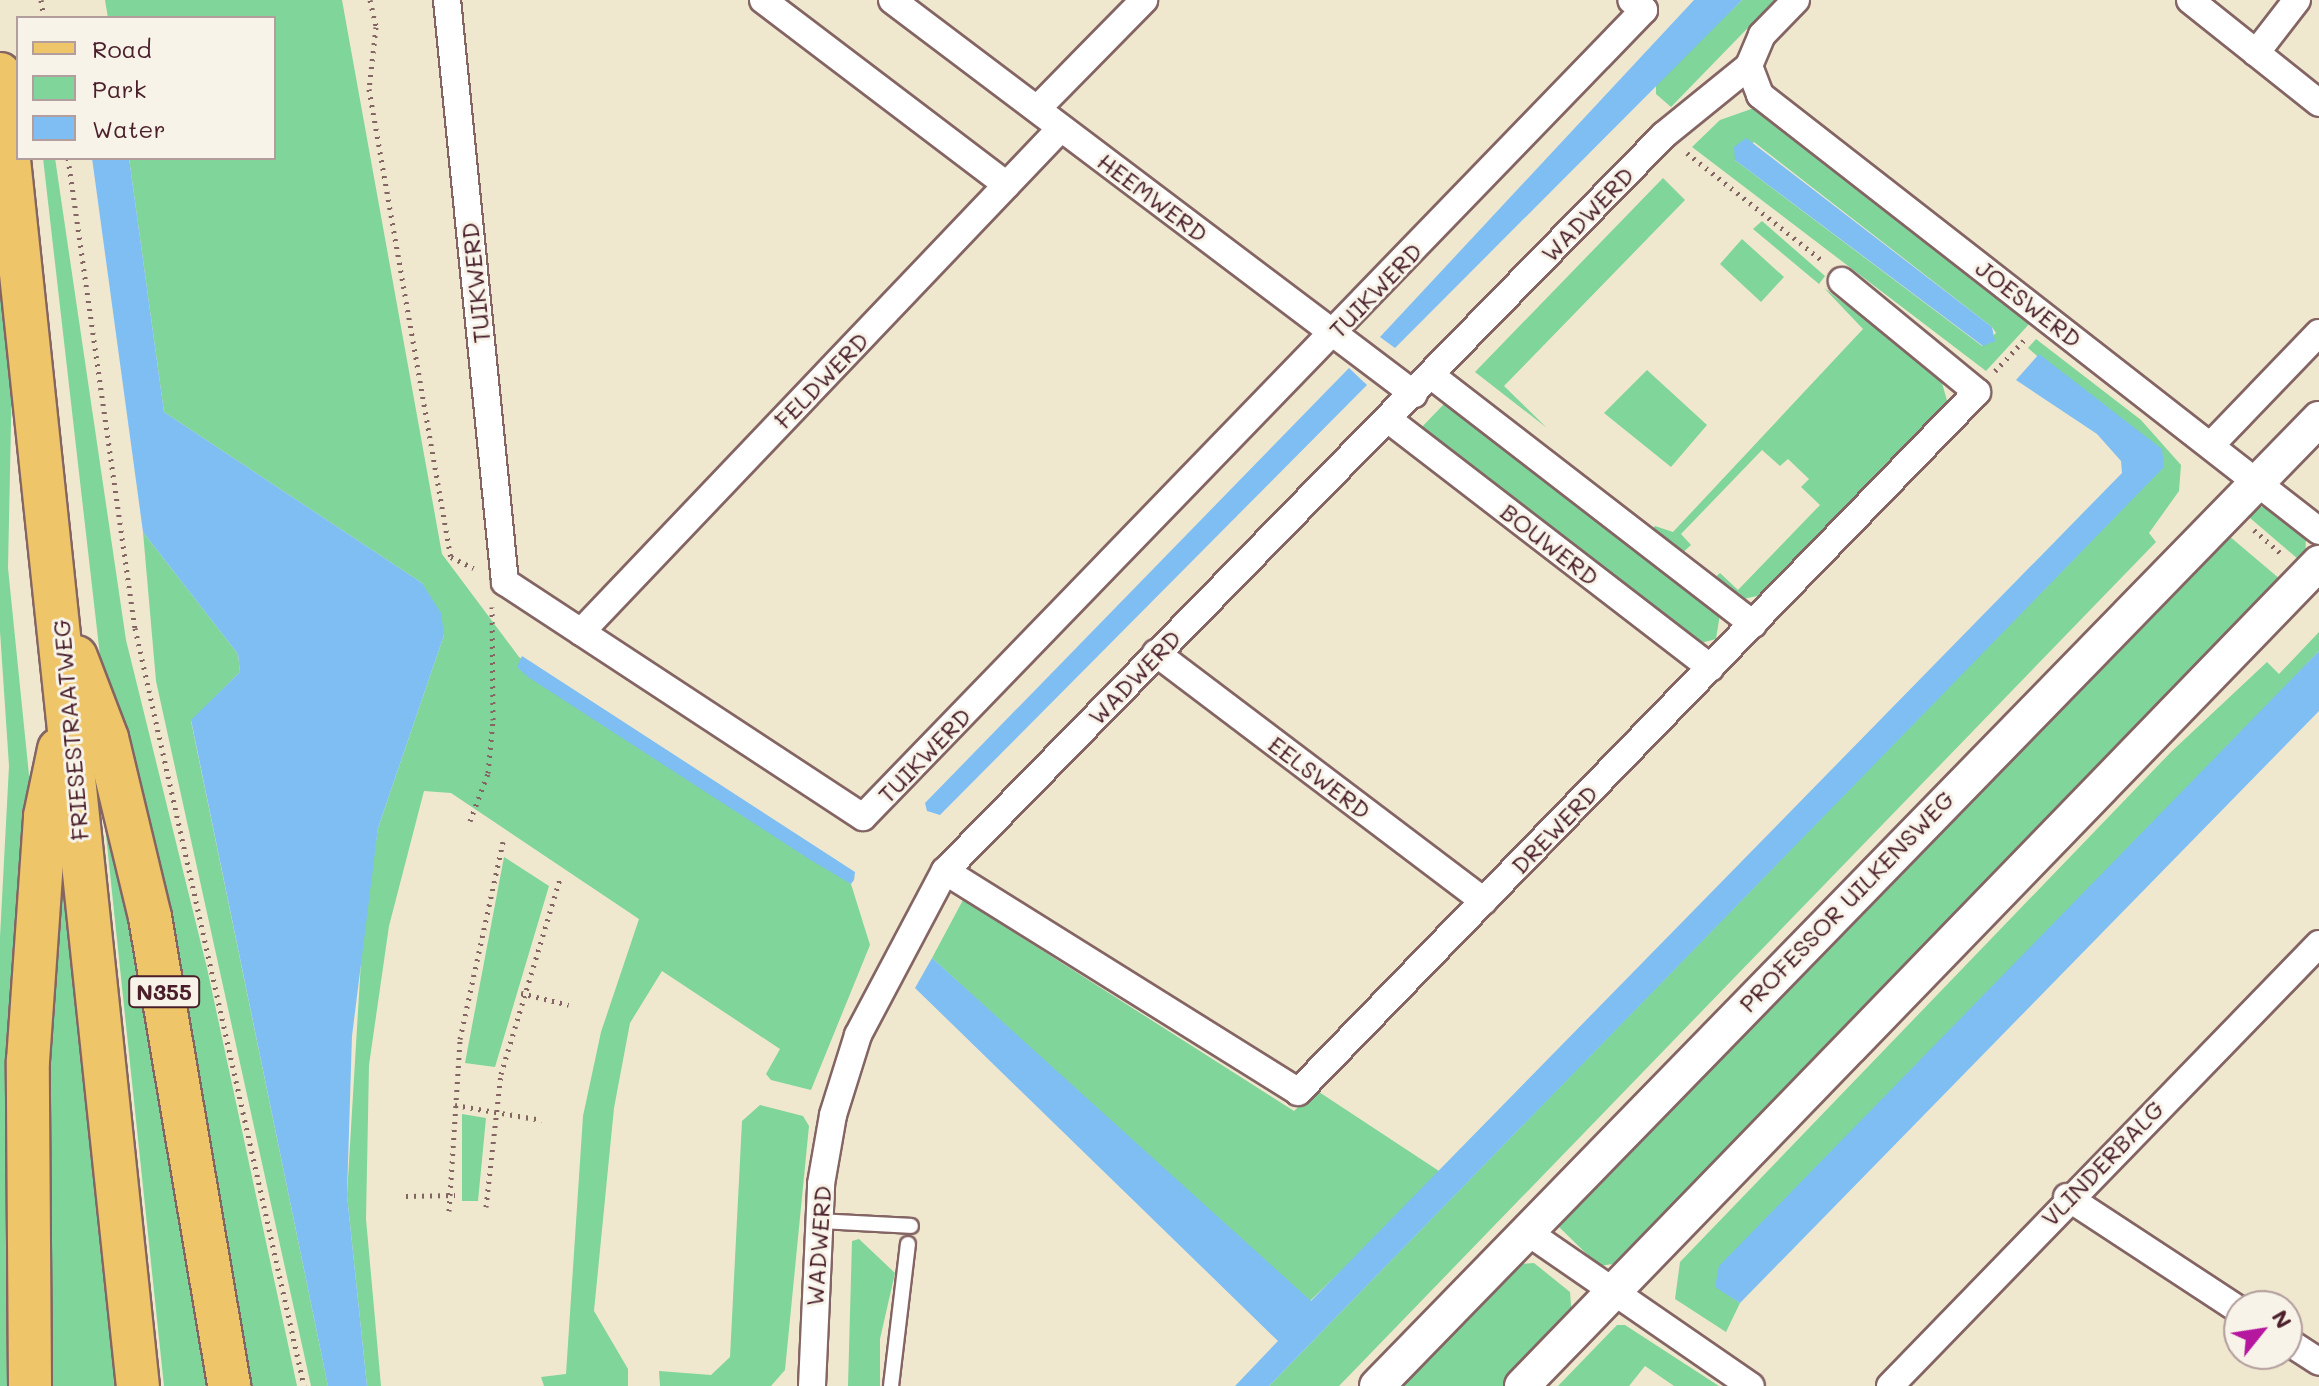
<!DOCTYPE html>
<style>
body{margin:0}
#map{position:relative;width:2319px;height:1386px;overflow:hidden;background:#efe8cf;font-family:Mali,sans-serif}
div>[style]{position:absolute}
.green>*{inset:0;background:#7fd59a}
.water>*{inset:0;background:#7fbef3}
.path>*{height:5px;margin-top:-2.5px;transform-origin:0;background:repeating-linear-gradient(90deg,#846564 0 2px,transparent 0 8px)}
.roads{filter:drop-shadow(2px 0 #846564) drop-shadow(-2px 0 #846564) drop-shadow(0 2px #846564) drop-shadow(0 -2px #846564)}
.service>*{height:14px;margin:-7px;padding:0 7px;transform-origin:7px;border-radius:7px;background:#fff}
.minor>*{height:26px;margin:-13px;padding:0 13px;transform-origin:13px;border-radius:13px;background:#fff}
.tertiary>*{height:34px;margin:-17px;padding:0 17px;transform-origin:17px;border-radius:17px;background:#fff}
.primary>*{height:42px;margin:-21px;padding:0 21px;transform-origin:21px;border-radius:21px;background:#eec569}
span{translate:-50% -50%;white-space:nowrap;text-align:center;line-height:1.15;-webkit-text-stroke:6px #f7f3e8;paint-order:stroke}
.shield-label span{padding:2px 6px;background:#f7f3e8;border:2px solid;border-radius:6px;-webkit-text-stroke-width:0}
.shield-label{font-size:22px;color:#4a1f2b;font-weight:700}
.street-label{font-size:24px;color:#4a1f2b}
.legend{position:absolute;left:16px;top:16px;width:260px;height:144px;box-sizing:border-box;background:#f7f3e8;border:2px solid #b29e9c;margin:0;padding:10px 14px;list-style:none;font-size:24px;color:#4a1f2b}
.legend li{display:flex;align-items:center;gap:16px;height:40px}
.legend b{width:40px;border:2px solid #b29e9c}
.north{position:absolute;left:2223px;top:1290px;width:80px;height:80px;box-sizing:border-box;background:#f7f3e8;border:2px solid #b29e9c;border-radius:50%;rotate:60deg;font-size:22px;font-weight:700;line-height:32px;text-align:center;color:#4a1f2b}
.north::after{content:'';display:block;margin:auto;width:28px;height:36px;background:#b5179e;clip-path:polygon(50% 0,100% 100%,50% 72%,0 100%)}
</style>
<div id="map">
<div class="green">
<div style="clip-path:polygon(105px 0,342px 0,442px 554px,519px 657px,851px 884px,870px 945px,811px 1090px,771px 1080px,766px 1074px,780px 1049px,662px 971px,630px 1023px,614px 1108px,594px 1311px,628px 1369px,628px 1386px,544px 1386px,541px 1377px,566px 1374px,583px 1116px,601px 1032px,639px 919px,451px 793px,424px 791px,389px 926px,369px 1065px,366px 1219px,381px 1386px,367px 1386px,347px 1195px,363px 928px,378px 828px,444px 635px,422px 583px,164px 412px,129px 158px,274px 158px,274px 18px,108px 18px)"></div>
<div style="clip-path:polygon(1742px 0,1775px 0,1671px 107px,1656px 94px,1656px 82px)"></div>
<div style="clip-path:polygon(evenodd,1754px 108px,2031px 322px,1986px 371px,1692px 147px,1720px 120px,1754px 108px,1754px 142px,1992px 327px,1996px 333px,1982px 346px,1735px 160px,1754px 142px)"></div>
<div style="clip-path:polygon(43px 158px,55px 158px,126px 640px,207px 968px,297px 1386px,245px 1386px,130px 773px,100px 656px)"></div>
<div style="clip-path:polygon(1663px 178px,1685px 200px,1504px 386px,1547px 428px,1475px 372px)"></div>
<div style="clip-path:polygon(1762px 221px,1825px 276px,1819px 284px,1753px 229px)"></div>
<div style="clip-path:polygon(1742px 239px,1784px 277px,1761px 302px,1720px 264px)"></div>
<div style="clip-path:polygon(0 260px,12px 377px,8px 568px,31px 795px,21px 1386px,0 1386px,0 937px,9px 766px,0 631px)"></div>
<div style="clip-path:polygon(1824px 288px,1940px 376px,1948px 404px,1762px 595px,1738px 600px,1711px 581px,1720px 573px,1738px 590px,1820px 505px,1801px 487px,1809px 479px,1788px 459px,1780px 466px,1762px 450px,1681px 534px,1691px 545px,1679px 556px,1650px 532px,1655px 526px,1673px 532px,1863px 329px)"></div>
<div style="clip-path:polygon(2036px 339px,2141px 420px,2181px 465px,2179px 491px,2149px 533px,2156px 542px,1339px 1386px,1269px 1386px,2163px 467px,2028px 348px)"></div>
<div style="clip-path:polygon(1647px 370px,1707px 425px,1671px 467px,1604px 413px)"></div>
<div style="clip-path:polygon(1445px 403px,1720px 614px,1716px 639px,1697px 644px,1418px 431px)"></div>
<div style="clip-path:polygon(2256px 506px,2277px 510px,2306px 535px,2305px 565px,2243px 512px)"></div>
<div style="clip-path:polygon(2222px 530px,2287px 585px,1626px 1262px,1599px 1266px,1559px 1227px,1571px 1201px)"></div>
<div style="clip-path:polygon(143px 532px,238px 654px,240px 672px,191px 721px,328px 1386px,311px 1386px,156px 681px)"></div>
<div style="clip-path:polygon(2319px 632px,2319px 651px,1715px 1286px,1740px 1303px,1726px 1332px,1675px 1299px,1680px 1262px,2171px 752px,2267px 662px,2279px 674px)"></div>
<div style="clip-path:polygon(96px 740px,217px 1386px,164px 1386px)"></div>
<div style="clip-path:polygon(58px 812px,116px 1386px,48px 1386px,44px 1203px)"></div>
<div style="clip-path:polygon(504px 857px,549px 886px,495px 1067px,465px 1063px)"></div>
<div style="clip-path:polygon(963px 900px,1294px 1111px,1316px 1090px,1442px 1173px,1310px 1301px,1299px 1296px,932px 958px)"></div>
<div style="clip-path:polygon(760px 1105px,803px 1116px,809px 1126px,785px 1370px,771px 1386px,660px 1386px,659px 1371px,711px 1375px,730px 1357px,742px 1121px)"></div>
<div style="clip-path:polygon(462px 1114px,486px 1118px,478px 1201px,462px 1201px)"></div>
<div style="clip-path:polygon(859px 1239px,895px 1273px,880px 1339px,880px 1386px,848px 1386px,852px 1241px)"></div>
<div style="clip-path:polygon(1534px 1263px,1570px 1292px,1572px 1318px,1506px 1386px,1391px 1386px,1508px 1265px)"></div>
<div style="clip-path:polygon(1617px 1325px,1625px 1325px,1719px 1386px,1674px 1386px,1645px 1366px,1629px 1386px,1558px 1386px)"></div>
</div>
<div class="water">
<div style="clip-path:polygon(1694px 0,1742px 0,1395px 348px,1380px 337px)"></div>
<div style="clip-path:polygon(1746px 138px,1992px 327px,1995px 341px,1983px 346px,1735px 160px,1734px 147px)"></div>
<div style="clip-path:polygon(92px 158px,129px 158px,164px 412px,422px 583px,441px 613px,444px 635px,378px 828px,352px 1036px,347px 1195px,367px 1386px,328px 1386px,191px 720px,240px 672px,238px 654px,143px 532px)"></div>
<div style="clip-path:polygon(2039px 354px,2162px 449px,2164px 467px,1269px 1386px,1235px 1386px,1278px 1341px,915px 988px,932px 958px,1311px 1301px,2122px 473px,2121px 461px,2097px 434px,2016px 380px)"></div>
<div style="clip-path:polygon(1349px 368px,1367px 385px,940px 815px,927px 811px,925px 803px)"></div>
<div style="clip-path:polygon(2319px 651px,2319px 711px,1740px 1303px,1715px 1287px,1719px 1266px)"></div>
<div style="clip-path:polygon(522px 656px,855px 872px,854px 880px,851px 884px,809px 859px,528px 677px,517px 667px)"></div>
</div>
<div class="path">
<div style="left:41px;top:0;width:18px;rotate:81deg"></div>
<div style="left:370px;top:0;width:28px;rotate:77deg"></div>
<div style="left:376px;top:27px;width:62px;rotate:96.4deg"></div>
<div style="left:369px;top:89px;width:475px;rotate:80.1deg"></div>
<div style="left:451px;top:557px;width:25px;rotate:26deg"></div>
<div style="left:1687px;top:153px;width:174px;rotate:38.5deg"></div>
<div style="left:68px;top:158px;width:475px;rotate:81.9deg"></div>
<div style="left:135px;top:628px;width:777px;rotate:77.43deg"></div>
<div style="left:1995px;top:371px;width:47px;rotate:-46.7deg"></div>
<div style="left:2254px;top:530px;width:38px;rotate:41deg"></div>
<div style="left:470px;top:821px;width:51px;rotate:-69.4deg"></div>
<div style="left:488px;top:773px;width:53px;rotate:-84.6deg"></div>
<div style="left:493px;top:720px;width:113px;rotate:-90.5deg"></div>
<div style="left:521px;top:993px;width:49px;rotate:14deg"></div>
<div style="left:455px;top:1105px;width:88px;rotate:9.8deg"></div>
<div style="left:406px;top:1196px;width:49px;rotate:-1.2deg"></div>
<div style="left:486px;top:1207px;width:134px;rotate:-83.6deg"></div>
<div style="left:501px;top:1074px;width:204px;rotate:-73.2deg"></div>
<div style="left:449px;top:1211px;width:172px;rotate:-86.3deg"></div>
<div style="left:460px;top:1039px;width:202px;rotate:-77.7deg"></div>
</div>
<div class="roads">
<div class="service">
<div style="left:819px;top:1221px;width:92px;rotate:3.1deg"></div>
<div style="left:891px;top:1386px;width:143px;rotate:-83.2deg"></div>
</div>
<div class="minor">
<div style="left:447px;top:0;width:585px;rotate:84.31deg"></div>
<div style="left:505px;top:582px;width:428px;rotate:33.3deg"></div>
<div style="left:863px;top:817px;width:1123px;rotate:-45.94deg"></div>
<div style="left:1644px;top:10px;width:16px;rotate:-142deg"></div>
<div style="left:763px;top:0;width:306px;rotate:37.2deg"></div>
<div style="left:892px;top:0;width:654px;rotate:37.05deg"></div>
<div style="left:1796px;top:0;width:49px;rotate:134.2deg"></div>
<div style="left:1762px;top:35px;width:34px;rotate:113deg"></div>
<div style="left:1749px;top:66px;width:31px;rotate:69deg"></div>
<div style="left:1760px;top:95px;width:709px;rotate:37.95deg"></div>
<div style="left:2190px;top:0;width:165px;rotate:38.6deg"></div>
<div style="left:2256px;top:53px;width:67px;rotate:-52.3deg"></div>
<div style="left:1037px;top:109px;width:153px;rotate:-45.5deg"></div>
<div style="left:1432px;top:376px;width:406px;rotate:37.7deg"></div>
<div style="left:1389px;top:420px;width:406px;rotate:37.6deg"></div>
<div style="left:2212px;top:444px;width:154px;rotate:-46.1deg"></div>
<div style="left:581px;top:632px;width:696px;rotate:-46.4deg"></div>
<div style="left:1156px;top:653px;width:411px;rotate:37.1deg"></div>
<div style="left:945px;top:871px;width:416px;rotate:32deg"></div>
<div style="left:1298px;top:1092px;width:975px;rotate:-45.87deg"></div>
<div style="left:1977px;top:392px;width:175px;rotate:-140.6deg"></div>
<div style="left:2067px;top:1197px;width:206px;rotate:33.3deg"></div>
<div style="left:1526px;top:1231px;width:273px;rotate:34.6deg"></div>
<div style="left:2287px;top:1341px;width:38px;rotate:33deg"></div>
<div style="left:812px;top:1386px;width:202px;rotate:-87.4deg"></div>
<div style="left:821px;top:1184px;width:70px;rotate:-80.1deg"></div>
<div style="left:833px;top:1115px;width:84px;rotate:-72.6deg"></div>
<div style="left:858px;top:1035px;width:186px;rotate:-62.1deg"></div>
<div style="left:945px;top:871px;width:1029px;rotate:-45.67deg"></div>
<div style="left:1664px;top:135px;width:109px;rotate:-39.1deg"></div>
<div style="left:1890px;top:1386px;width:616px;rotate:-45.86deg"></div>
</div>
<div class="tertiary">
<div style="left:1377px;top:1386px;width:1350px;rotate:-45.75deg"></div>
<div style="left:1522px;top:1386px;width:1146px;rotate:-45.92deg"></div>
</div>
<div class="primary">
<div style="left:0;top:74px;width:1319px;rotate:84deg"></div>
<div style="left:76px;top:657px;width:87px;rotate:69.1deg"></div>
<div style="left:107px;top:738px;width:184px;rotate:76.5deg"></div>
<div style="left:150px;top:917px;width:476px;rotate:80.4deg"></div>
<div style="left:30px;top:1386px;width:325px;rotate:-90.4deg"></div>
<div style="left:28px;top:1061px;width:246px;rotate:-86deg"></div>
<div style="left:45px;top:816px;width:68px;rotate:-78.2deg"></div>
</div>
</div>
<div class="shield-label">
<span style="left:164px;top:992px">N355</span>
</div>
<div class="street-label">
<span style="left:1153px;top:197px;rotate:37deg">HEEMWERD</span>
<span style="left:1587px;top:214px;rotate:-46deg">WADWERD</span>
<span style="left:475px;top:283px;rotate:-96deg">TUIKWERD</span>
<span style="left:1375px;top:290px;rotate:-46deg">TUIKWERD</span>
<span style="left:2029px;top:303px;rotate:38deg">JOESWERD</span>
<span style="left:821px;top:380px;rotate:-46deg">FELDWERD</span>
<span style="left:1550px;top:544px;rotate:38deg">BOUWERD</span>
<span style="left:1134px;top:677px;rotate:-46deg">WADWERD</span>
<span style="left:70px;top:730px;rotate:-95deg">FRIESESTRAATWEG</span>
<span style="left:924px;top:755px;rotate:-46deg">TUIKWERD</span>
<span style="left:1320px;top:777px;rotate:37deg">EELSWERD</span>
<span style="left:1554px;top:829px;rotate:-46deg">DREWERD</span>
<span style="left:1846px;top:901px;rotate:-46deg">PROFESSOR UILKENSWEG</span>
<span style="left:2102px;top:1163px;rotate:-46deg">VLINDERBALG</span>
<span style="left:818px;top:1246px;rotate:-86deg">WADWERD</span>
</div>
<ul class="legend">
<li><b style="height:10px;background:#eec569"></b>Road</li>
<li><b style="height:22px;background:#7fd59a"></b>Park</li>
<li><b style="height:22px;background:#7fbef3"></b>Water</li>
</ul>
<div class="north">N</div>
</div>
